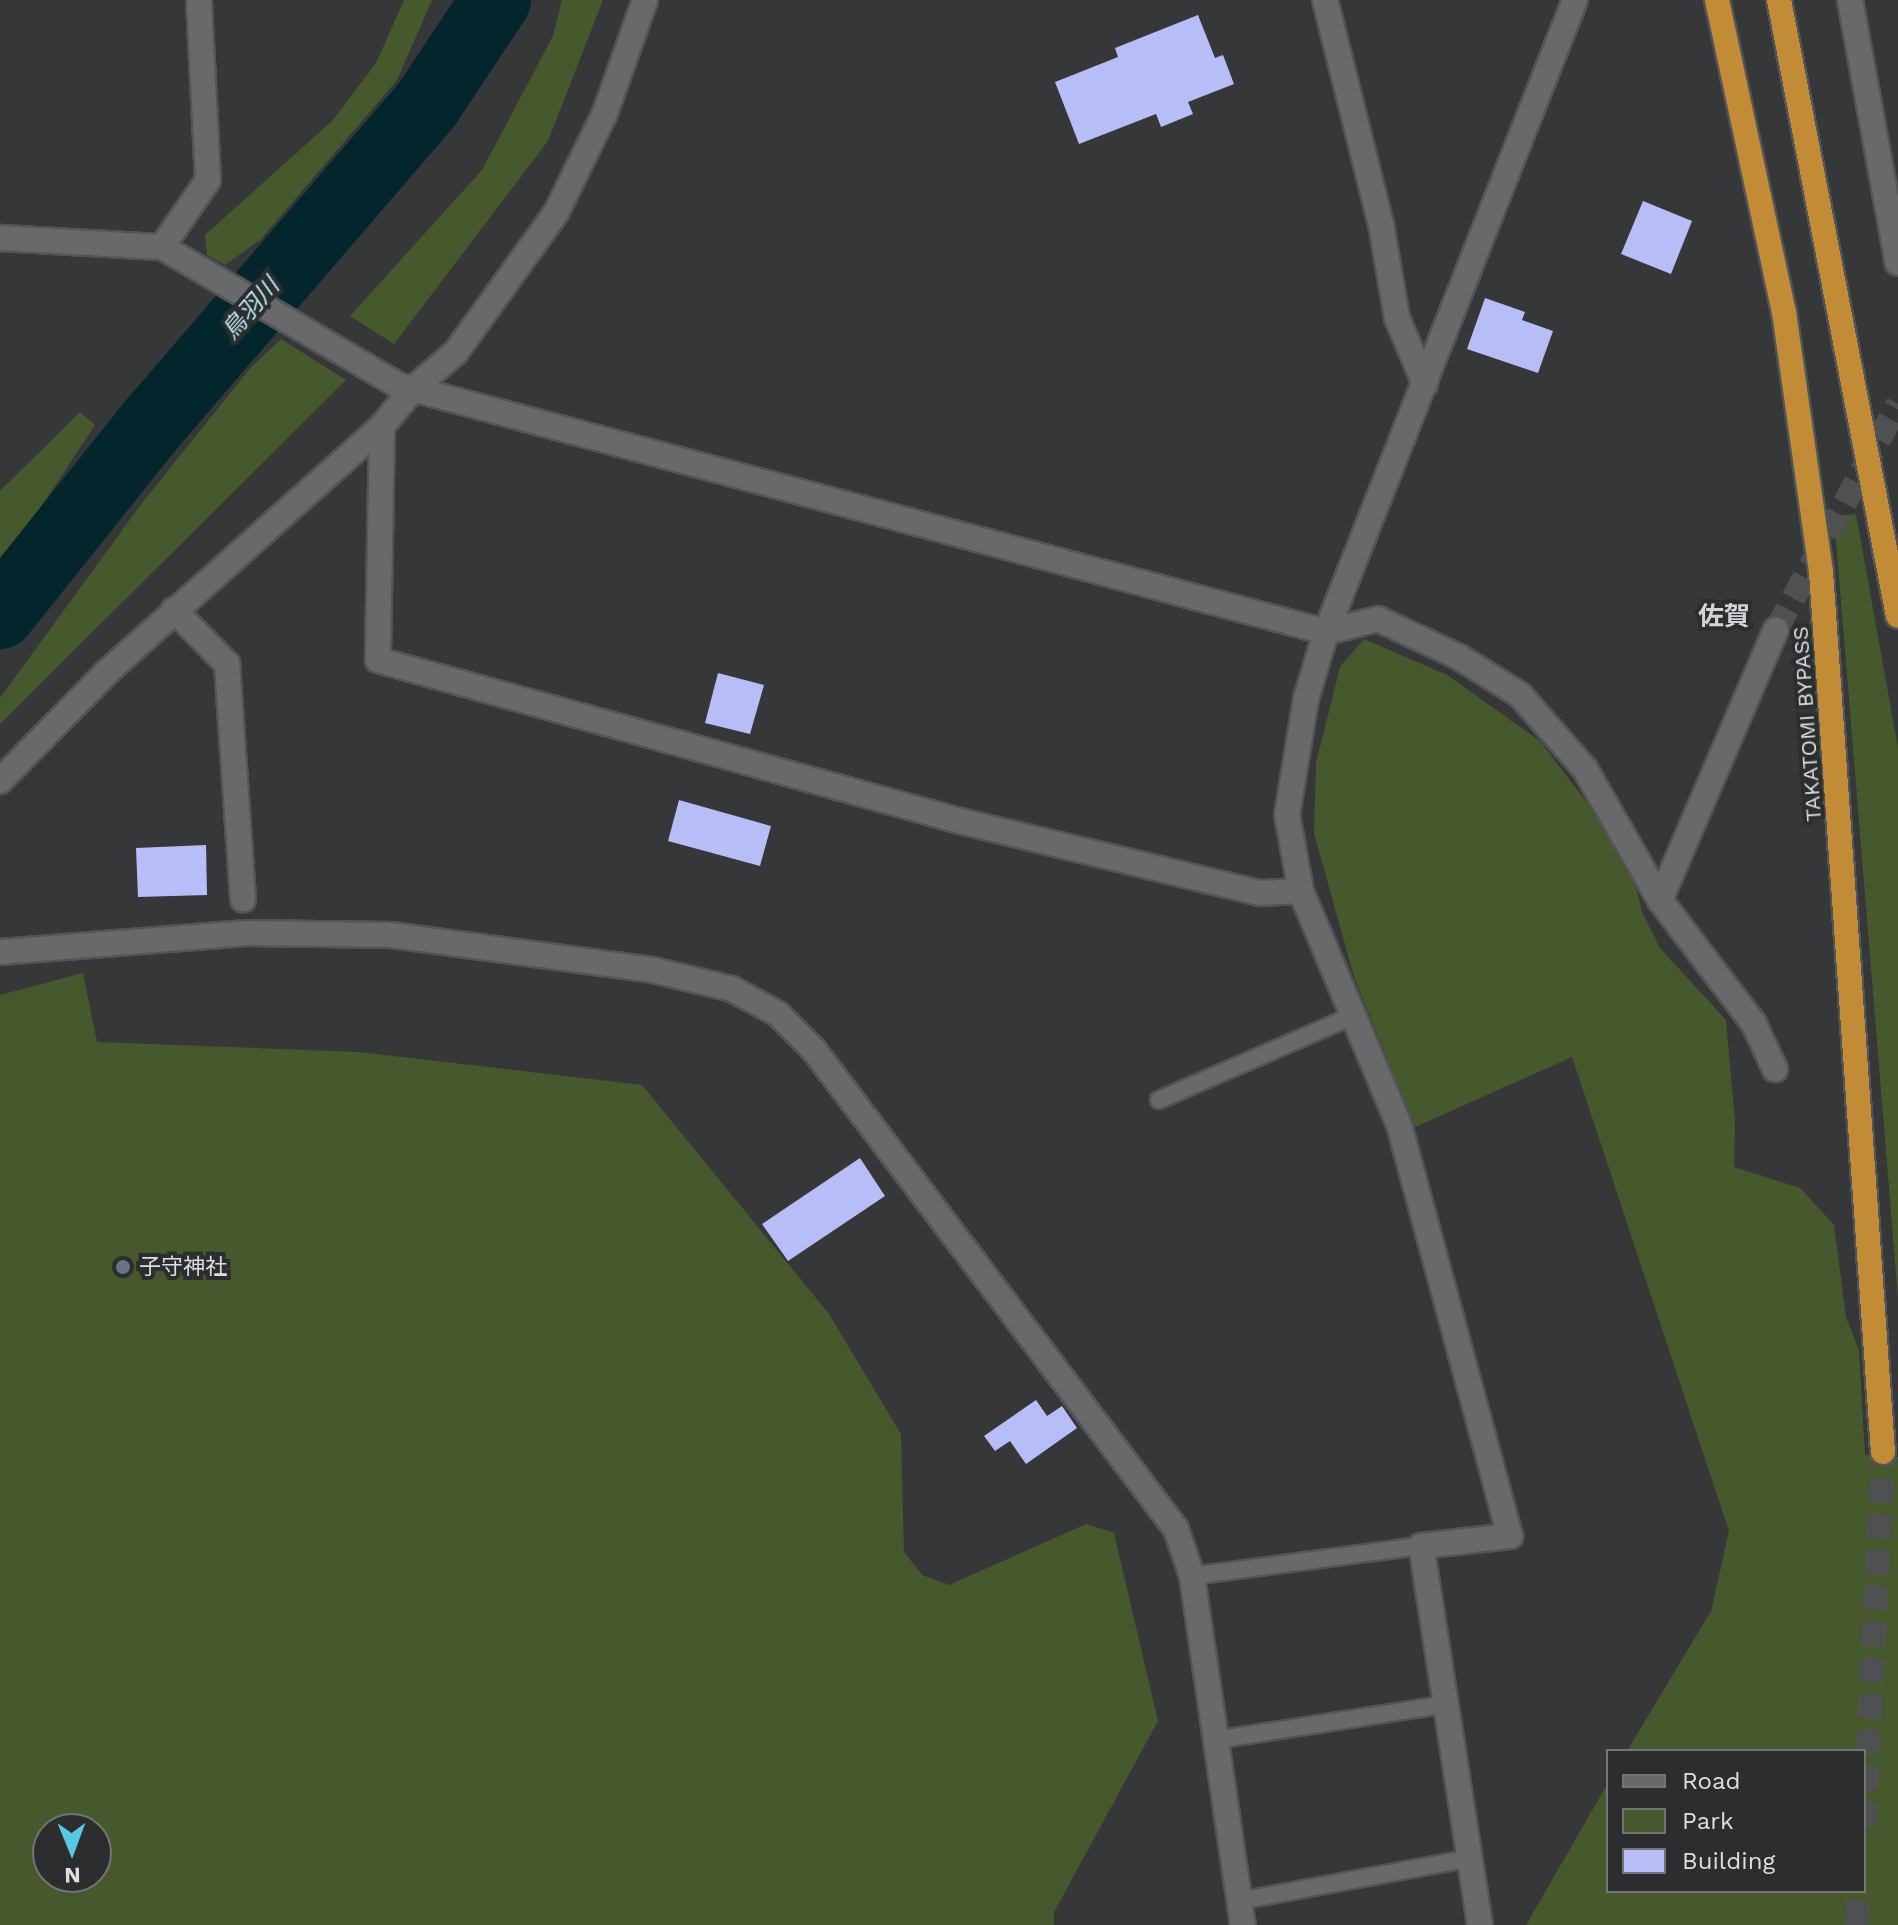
<!DOCTYPE html>
<meta charset="utf-8">
<style>
body{margin:0}
#map{position:relative;width:1898px;height:1925px;overflow:hidden;background:#363739;font-family:"Work Sans","Noto Sans JP",sans-serif}
div>[style]{position:absolute}
.green>*{inset:0;background:#45592c}
.river>*{height:70px;margin:-35px;padding:0 35px;transform-origin:35px;border-radius:35px;background:#03262c}
.building>*{inset:0;background:#b7bef7}
.street-tunnel>*{height:24px;margin-top:-12px;transform-origin:0;background:repeating-linear-gradient(90deg,#4f5052 0 24px,transparent 0 36px)}
.highway-tunnel>*{height:24px;margin-top:-12px;transform-origin:0;background:repeating-linear-gradient(90deg,#4f5052 0 24px,transparent 0 36px)}
.roads{filter:drop-shadow(2px 0 #535455) drop-shadow(-2px 0 #535455) drop-shadow(0 2px #535455) drop-shadow(0 -2px #535455)}
.lane>*{height:16px;margin:-8px;padding:0 8px;transform-origin:8px;border-radius:8px;background:#68696b}
.street>*{height:24px;margin:-12px;padding:0 12px;transform-origin:12px;border-radius:12px;background:#68696b}
.highway>*{height:24px;margin:-12px;padding:0 12px;transform-origin:12px;border-radius:12px;background:#c28b36}
.dots>*{width:22px;height:22px;translate:-50% -50%;box-sizing:border-box;border:4px solid #2c2d2f;border-radius:50%}
span{translate:-50% -50%;white-space:nowrap;text-align:center;line-height:1.15;-webkit-text-stroke:8px #2c2d2f;paint-order:stroke}
.street-label{font-size:22px;color:#dddedf}
.poi-label{font-size:22px;color:#dddedf}
.left{translate:0 -50%;text-align:left}
.water-label{font-size:24px;color:#b9eaf5;font-style:italic}
.quarter-label{font-size:26px;color:#d2d3d6;font-weight:700}
.legend{position:absolute;left:1606px;top:1749px;width:260px;height:144px;box-sizing:border-box;background:#2c2d2f;border:2px solid #737475;margin:0;padding:10px 14px;list-style:none;font-size:24px;color:#dddedf}
.legend li{display:flex;align-items:center;gap:16px;height:40px}
.legend b{width:40px;border:2px solid #737475}
.north{position:absolute;left:32px;top:1813px;width:80px;height:80px;box-sizing:border-box;background:#2c2d2f;border:2px solid #737475;border-radius:50%;rotate:179deg;font-size:22px;font-weight:700;line-height:32px;text-align:center;color:#dddedf}
.north::after{content:'';display:block;margin:auto;width:28px;height:36px;background:#59c8e5;clip-path:polygon(50% 0,100% 100%,50% 72%,0 100%)}
</style>
<div id="map">
<div class="green">
<div style="clip-path:polygon(404px 0,432px 0,397px 80px,260px 240px,225px 265px,207px 255px,205px 235px,333px 120px,376px 63px)"></div>
<div style="clip-path:polygon(562px 0,603px 0,548px 141px,394px 344px,350px 316px,482px 170px,553px 36px)"></div>
<div style="clip-path:polygon(281px 339px,346px 380px,0 724px,0 698px,142px 503px,252px 366px)"></div>
<div style="clip-path:polygon(80px 412px,95px 425px,0 569px,0 491px)"></div>
<div style="clip-path:polygon(1856px 514px,1898px 748px,1898px 1298px,1834px 516px)"></div>
<div style="clip-path:polygon(1364px 639px,1447px 675px,1540px 741px,1629px 858px,1642px 912px,1660px 948px,1726px 1020px,1735px 1122px,1734px 1167px,1800px 1188px,1834px 1225px,1846px 1317px,1859px 1351px,1865px 1455px,1898px 1457px,1898px 1925px,1526px 1925px,1608px 1783px,1608px 1891px,1864px 1891px,1864px 1751px,1627px 1751px,1711px 1611px,1729px 1531px,1572px 1057px,1415px 1127px,1354px 977px,1314px 833px,1316px 763px,1340px 667px)"></div>
<div style="clip-path:polygon(evenodd,83px 973px,97px 1042px,359px 1052px,642px 1085px,829px 1314px,901px 1434px,904px 1552px,922px 1575px,949px 1585px,1086px 1524px,1114px 1533px,1158px 1721px,1054px 1912px,1054px 1925px,0 1925px,0 995px,83px 973px,48px 1829px,96px 1829px,96px 1877px,48px 1877px,48px 1829px)"></div>
</div>
<div class="river">
<div style="left:0;top:614px;width:242px;rotate:-51.4deg"></div>
<div style="left:151px;top:425px;width:423px;rotate:-49.3deg"></div>
<div style="left:427px;top:104px;width:125px;rotate:-56.4deg"></div>
</div>
<div class="building">
<div style="clip-path:polygon(1198px 15px,1215px 58px,1223px 55px,1234px 84px,1188px 102px,1193px 114px,1161px 127px,1156px 114px,1079px 144px,1055px 82px,1118px 57px,1115px 48px)"></div>
<div style="clip-path:polygon(1643px 201px,1692px 221px,1671px 274px,1621px 254px)"></div>
<div style="clip-path:polygon(1485px 298px,1525px 312px,1522px 320px,1553px 331px,1538px 373px,1467px 349px)"></div>
<div style="clip-path:polygon(718px 673px,764px 685px,750px 734px,705px 723px)"></div>
<div style="clip-path:polygon(679px 800px,771px 826px,760px 866px,668px 841px)"></div>
<div style="clip-path:polygon(206px 845px,207px 895px,138px 897px,136px 848px)"></div>
<div style="clip-path:polygon(860px 1158px,885px 1196px,788px 1261px,762px 1224px)"></div>
<div style="clip-path:polygon(1036px 1400px,1047px 1416px,1062px 1406px,1077px 1428px,1026px 1464px,1010px 1441px,995px 1451px,984px 1436px)"></div>
</div>
<div class="street-tunnel">
<div style="left:1776px;top:630px;width:257px;rotate:-61.6deg"></div>
</div>
<div class="highway-tunnel">
<div style="left:1864px;top:1826px;width:374px;rotate:-87.1deg"></div>
<div style="left:1856px;top:1925px;width:34px;rotate:-85deg"></div>
</div>
<div class="roads">
<div class="lane">
<div style="left:1159px;top:1100px;width:210px;rotate:-23.5deg"></div>
<div style="left:1192px;top:1576px;width:231px;rotate:-7.5deg"></div>
<div style="left:1215px;top:1740px;width:235px;rotate:-8.8deg"></div>
<div style="left:1239px;top:1901px;width:236px;rotate:-10.5deg"></div>
</div>
<div class="street">
<div style="left:1325px;top:0;width:231px;rotate:76deg"></div>
<div style="left:1381px;top:224px;width:95px;rotate:80.3deg"></div>
<div style="left:1397px;top:318px;width:72px;rotate:67deg"></div>
<div style="left:1850px;top:0;width:267px;rotate:79.7deg"></div>
<div style="left:0;top:238px;width:162px;rotate:3.2deg"></div>
<div style="left:162px;top:247px;width:273px;rotate:30.3deg"></div>
<div style="left:398px;top:385px;width:960px;rotate:14.9deg"></div>
<div style="left:1326px;top:632px;width:54px;rotate:-14deg"></div>
<div style="left:1378px;top:619px;width:89px;rotate:25.1deg"></div>
<div style="left:1459px;top:657px;width:72px;rotate:31.9deg"></div>
<div style="left:1520px;top:695px;width:98px;rotate:48.7deg"></div>
<div style="left:1585px;top:769px;width:151px;rotate:60.2deg"></div>
<div style="left:1660px;top:900px;width:156px;rotate:52.8deg"></div>
<div style="left:1754px;top:1024px;width:50px;rotate:65deg"></div>
<div style="left:162px;top:247px;width:81px;rotate:-55.5deg"></div>
<div style="left:208px;top:180px;width:180px;rotate:-92.9deg"></div>
<div style="left:382px;top:426px;width:234px;rotate:91deg"></div>
<div style="left:378px;top:660px;width:604px;rotate:15.46deg"></div>
<div style="left:960px;top:821px;width:309px;rotate:13.5deg"></div>
<div style="left:1260px;top:893px;width:41px;rotate:-2.8deg"></div>
<div style="left:174px;top:610px;width:76px;rotate:45.5deg"></div>
<div style="left:227px;top:664px;width:236px;rotate:86.1deg"></div>
<div style="left:0;top:781px;width:151px;rotate:-45.5deg"></div>
<div style="left:106px;top:673px;width:370px;rotate:-41.8deg"></div>
<div style="left:382px;top:426px;width:48px;rotate:-50deg"></div>
<div style="left:413px;top:389px;width:57px;rotate:-40.7deg"></div>
<div style="left:456px;top:352px;width:171px;rotate:-54.3deg"></div>
<div style="left:556px;top:213px;width:111px;rotate:-63.9deg"></div>
<div style="left:605px;top:113px;width:120px;rotate:-70.5deg"></div>
<div style="left:1660px;top:900px;width:294px;rotate:-66.8deg"></div>
<div style="left:0;top:952px;width:248px;rotate:-4.4deg"></div>
<div style="left:247px;top:933px;width:144px;rotate:0.8deg"></div>
<div style="left:391px;top:935px;width:264px;rotate:7.6deg"></div>
<div style="left:653px;top:970px;width:81px;rotate:13.5deg"></div>
<div style="left:732px;top:989px;width:52px;rotate:28.5deg"></div>
<div style="left:778px;top:1014px;width:51px;rotate:45deg"></div>
<div style="left:814px;top:1050px;width:600px;rotate:52.92deg"></div>
<div style="left:1176px;top:1529px;width:50px;rotate:71.2deg"></div>
<div style="left:1192px;top:1576px;width:353px;rotate:81.7deg"></div>
<div style="left:1480px;top:1925px;width:384px;rotate:-98.8deg"></div>
<div style="left:1421px;top:1546px;width:90px;rotate:-6.4deg"></div>
<div style="left:1510px;top:1536px;width:424px;rotate:-105.1deg"></div>
<div style="left:1400px;top:1127px;width:256px;rotate:-112.8deg"></div>
<div style="left:1301px;top:891px;width:77px;rotate:-100.4deg"></div>
<div style="left:1287px;top:815px;width:118px;rotate:-80.7deg"></div>
<div style="left:1306px;top:699px;width:70px;rotate:-73.4deg"></div>
<div style="left:1326px;top:632px;width:679px;rotate:-68.5deg"></div>
</div>
<div class="highway">
<div style="left:1717px;top:0;width:319px;rotate:77.9deg"></div>
<div style="left:1784px;top:312px;width:263px;rotate:81.9deg"></div>
<div style="left:1821px;top:572px;width:882px;rotate:85.97deg"></div>
<div style="left:1779px;top:0;width:627px;rotate:79.07deg"></div>
</div>
</div>
<div class="dots">
<div style="left:123px;top:1267px;background:#6b7280"></div>
</div>
<div class="street-label">
<span style="left:1807px;top:724px;rotate:-94deg">TAKATOMI BYPASS</span>
</div>
<div class="poi-label">
<span class="left" style="left:139px;top:1267px">子守神社</span>
</div>
<div class="water-label">
<span style="left:251px;top:309px;rotate:-49deg">鳥羽川</span>
</div>
<div class="quarter-label">
<span style="left:1724px;top:617px">佐賀</span>
</div>
<ul class="legend">
<li><b style="height:10px;background:#68696b"></b>Road</li>
<li><b style="height:22px;background:#45592c"></b>Park</li>
<li><b style="height:22px;background:#b7bef7"></b>Building</li>
</ul>
<div class="north">N</div>
</div>
